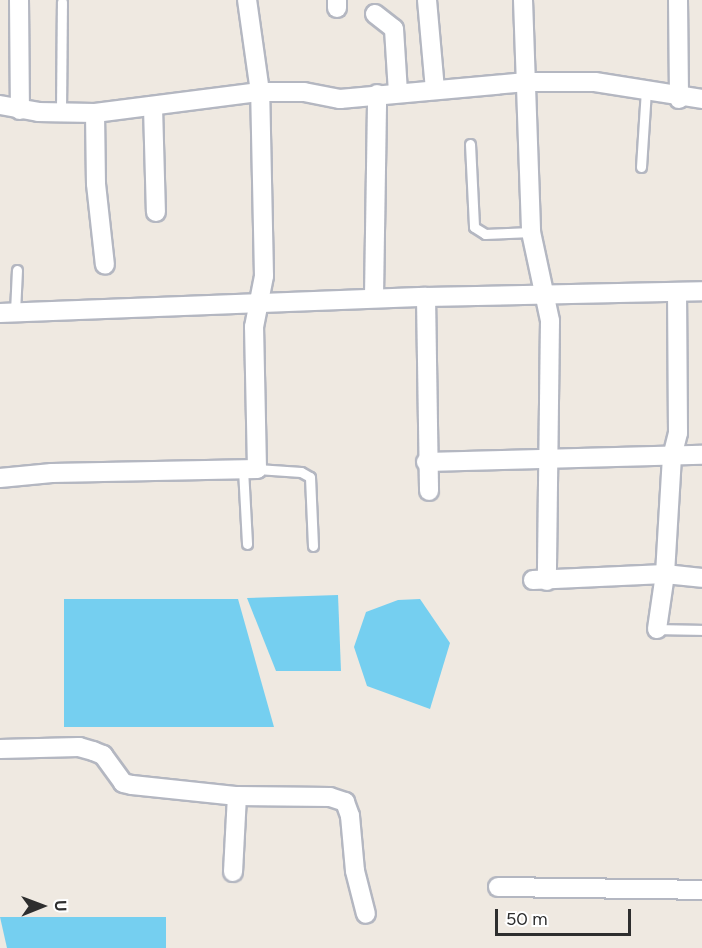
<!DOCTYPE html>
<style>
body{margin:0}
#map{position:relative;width:702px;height:948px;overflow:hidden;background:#efe9e1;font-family:Figtree,sans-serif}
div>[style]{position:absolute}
.water>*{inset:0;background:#75cff0}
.roads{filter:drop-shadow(2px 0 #b4b7c1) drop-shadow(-2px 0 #b4b7c1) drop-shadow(0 2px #b4b7c1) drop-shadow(0 -2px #b4b7c1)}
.service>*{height:9px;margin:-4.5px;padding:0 4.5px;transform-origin:4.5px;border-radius:4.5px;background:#fff}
.minor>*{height:18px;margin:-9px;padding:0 9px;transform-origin:9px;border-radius:9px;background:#fff}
span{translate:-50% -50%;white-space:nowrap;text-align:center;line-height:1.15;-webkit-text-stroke:4.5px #fff;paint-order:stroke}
.north{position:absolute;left:12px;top:876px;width:60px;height:60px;-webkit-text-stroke:4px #fff;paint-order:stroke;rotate:89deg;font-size:16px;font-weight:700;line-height:24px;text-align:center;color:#2e2e2e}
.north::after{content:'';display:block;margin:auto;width:21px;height:27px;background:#2e2e2e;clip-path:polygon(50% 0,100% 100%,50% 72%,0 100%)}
.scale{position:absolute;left:495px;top:909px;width:136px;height:27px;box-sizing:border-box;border:3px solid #2e2e2e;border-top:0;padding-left:8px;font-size:18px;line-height:21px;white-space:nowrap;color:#2e2e2e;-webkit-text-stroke:4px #fff;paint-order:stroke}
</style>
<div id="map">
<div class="water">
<div style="clip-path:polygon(338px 595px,341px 671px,276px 671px,247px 598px)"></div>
<div style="clip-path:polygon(64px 599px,238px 599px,274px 727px,64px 727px)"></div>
<div style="clip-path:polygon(420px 599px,450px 643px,430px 709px,367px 686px,354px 647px,366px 612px,398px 600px)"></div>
<div style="clip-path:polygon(0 917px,166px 917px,166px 948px,7px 948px)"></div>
</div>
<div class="roads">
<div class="service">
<div style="left:61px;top:112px;width:110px;rotate:-89.5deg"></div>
<div style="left:470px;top:144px;width:83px;rotate:87.2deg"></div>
<div style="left:474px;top:227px;width:13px;rotate:32deg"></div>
<div style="left:485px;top:234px;width:46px;rotate:-2.5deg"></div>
<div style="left:641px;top:167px;width:78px;rotate:-86.3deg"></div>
<div style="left:15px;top:312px;width:42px;rotate:-87.3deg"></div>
<div style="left:243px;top:469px;width:75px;rotate:86.9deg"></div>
<div style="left:257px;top:469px;width:44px;rotate:3.9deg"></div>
<div style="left:301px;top:472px;width:10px;rotate:29deg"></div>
<div style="left:310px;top:477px;width:69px;rotate:87.5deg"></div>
<div style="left:657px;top:629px;width:45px;rotate:1.3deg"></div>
</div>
<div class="minor">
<div style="left:19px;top:0;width:110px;rotate:89.5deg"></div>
<div style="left:337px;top:0;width:8px;rotate:90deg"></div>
<div style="left:427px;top:0;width:89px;rotate:84.9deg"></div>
<div style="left:523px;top:0;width:232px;rotate:88deg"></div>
<div style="left:531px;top:232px;width:91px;rotate:77.9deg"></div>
<div style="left:550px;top:321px;width:260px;rotate:90.7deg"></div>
<div style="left:678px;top:0;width:99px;rotate:89.4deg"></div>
<div style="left:375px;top:14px;width:24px;rotate:38deg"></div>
<div style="left:394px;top:29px;width:64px;rotate:86.4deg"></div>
<div style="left:0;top:105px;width:39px;rotate:10deg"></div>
<div style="left:38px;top:112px;width:57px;rotate:1deg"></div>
<div style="left:95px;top:113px;width:166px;rotate:-7.3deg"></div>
<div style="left:260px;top:92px;width:44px"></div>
<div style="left:304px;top:92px;width:37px;rotate:11deg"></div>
<div style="left:340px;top:99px;width:187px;rotate:-5.2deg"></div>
<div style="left:526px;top:82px;width:69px"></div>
<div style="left:595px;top:82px;width:108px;rotate:9deg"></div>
<div style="left:153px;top:107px;width:105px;rotate:88.4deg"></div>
<div style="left:95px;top:113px;width:71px;rotate:89.2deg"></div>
<div style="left:96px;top:184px;width:81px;rotate:83.7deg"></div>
<div style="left:374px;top:296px;width:202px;rotate:-89.1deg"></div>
<div style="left:426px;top:297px;width:276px;rotate:-1.2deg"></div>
<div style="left:0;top:313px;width:426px;rotate:-2.2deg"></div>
<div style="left:426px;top:297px;width:194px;rotate:89.1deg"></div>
<div style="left:426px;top:462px;width:276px;rotate:-1.5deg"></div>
<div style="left:0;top:478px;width:52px;rotate:-5.5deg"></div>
<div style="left:52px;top:473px;width:205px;rotate:-1.1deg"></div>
<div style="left:257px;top:469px;width:142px;rotate:-91.2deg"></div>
<div style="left:254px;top:327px;width:52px;rotate:-78.9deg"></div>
<div style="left:264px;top:276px;width:184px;rotate:-91.2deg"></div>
<div style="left:260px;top:92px;width:93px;rotate:-98deg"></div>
<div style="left:533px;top:580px;width:132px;rotate:-2.6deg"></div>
<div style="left:665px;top:574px;width:37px;rotate:6deg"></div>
<div style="left:657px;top:629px;width:56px;rotate:-81.7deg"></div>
<div style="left:665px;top:574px;width:117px;rotate:-86.6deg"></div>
<div style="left:672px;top:457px;width:25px;rotate:-76deg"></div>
<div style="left:678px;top:433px;width:141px;rotate:-90.4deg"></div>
<div style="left:0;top:749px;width:79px;rotate:-1.5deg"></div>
<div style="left:79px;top:747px;width:15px;rotate:16deg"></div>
<div style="left:93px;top:751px;width:11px;rotate:22deg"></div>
<div style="left:103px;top:755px;width:34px;rotate:54deg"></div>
<div style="left:123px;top:783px;width:9px;rotate:13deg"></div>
<div style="left:132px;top:785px;width:106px;rotate:6deg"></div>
<div style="left:237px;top:796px;width:93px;rotate:0.6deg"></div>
<div style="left:330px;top:797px;width:16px;rotate:18deg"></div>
<div style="left:345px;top:802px;width:15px;rotate:70deg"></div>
<div style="left:350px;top:816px;width:55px;rotate:84.8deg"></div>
<div style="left:355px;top:871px;width:44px;rotate:75.7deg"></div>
<div style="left:233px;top:872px;width:76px;rotate:-87deg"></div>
<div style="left:498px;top:887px;width:204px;rotate:0.8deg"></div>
</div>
</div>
<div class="north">U</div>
<div class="scale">50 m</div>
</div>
